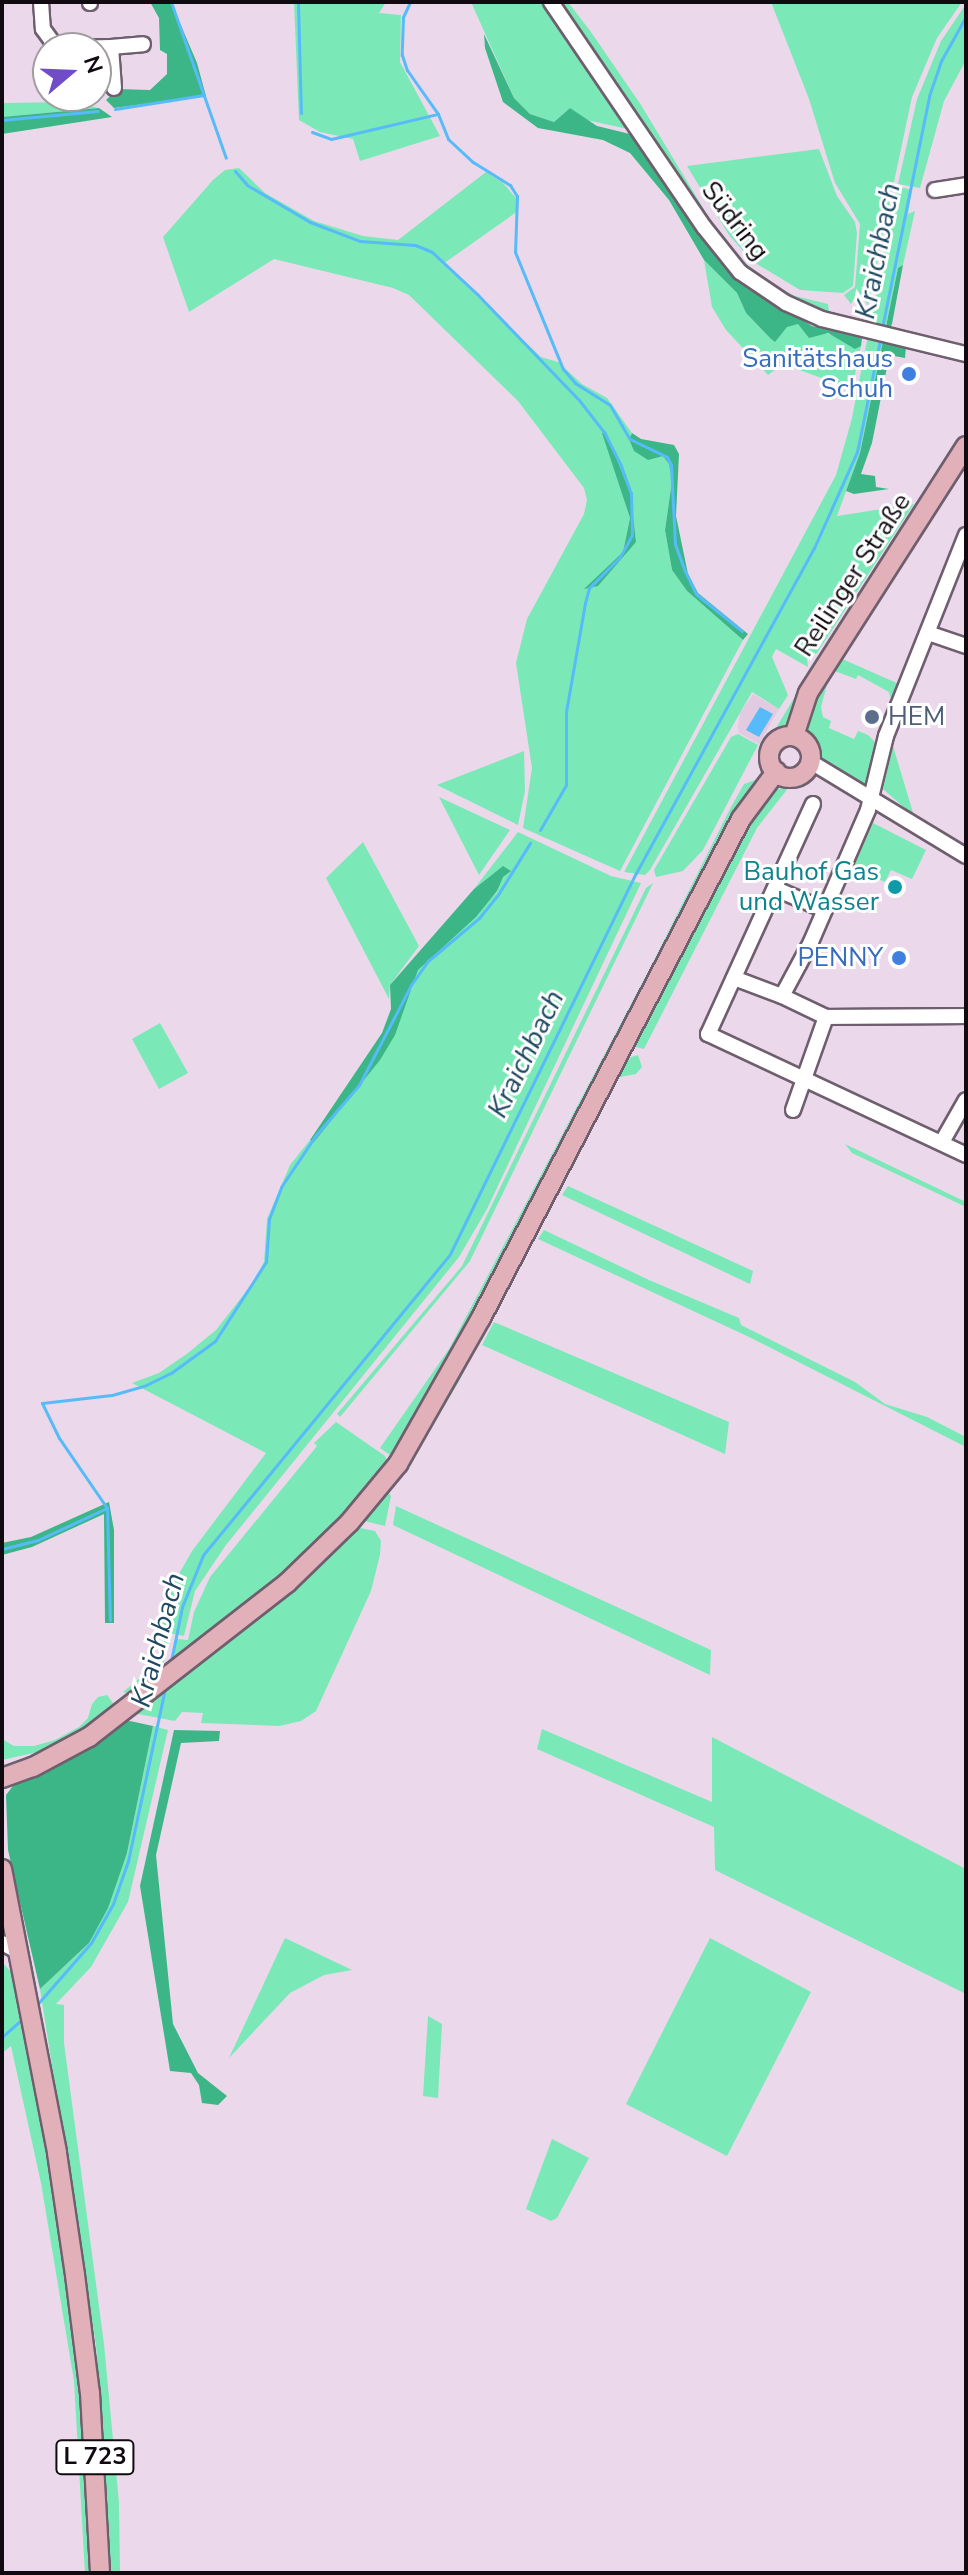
<!DOCTYPE html>
<meta charset="utf-8">
<style>
body{margin:0}
#map{position:relative;width:968px;height:2575px;overflow:hidden;background:#ebd9eb;font-family:"Nunito Sans",sans-serif}
div>[style]{position:absolute}
.built>*{inset:0;background:#e2cbe1}
.green>*{inset:0;background:#7be8b8}
.forest>*{inset:0;background:#3cb687}
.water>*{inset:0;background:#57bbf9}
.stream>*{height:3px;margin:-1.5px;padding:0 1.5px;transform-origin:1.5px;border-radius:1.5px;background:#57bbf9}
.roads{filter:drop-shadow(2px 0 #6f5f6e) drop-shadow(-2px 0 #6f5f6e) drop-shadow(0 2px #6f5f6e) drop-shadow(0 -2px #6f5f6e)}
.minor>*{height:14px;margin:-7px;padding:0 7px;transform-origin:7px;border-radius:7px;background:#fff}
.major>*{height:18px;margin:-9px;padding:0 9px;transform-origin:9px;border-radius:9px;background:#e2b0b8}
.major>.ring{margin:-9px;padding:0;box-sizing:content-box;background:none;border:18px solid #e2b0b8;border-radius:50%}
.dots>*{width:22px;height:22px;translate:-50% -50%;box-sizing:border-box;border:4px solid #fff;border-radius:50%}
span{translate:-50% -50%;white-space:nowrap;text-align:center;line-height:1.15;-webkit-text-stroke:6px #fff;paint-order:stroke}
.shield-label span{padding:2px 6px;background:#fff;border:2px solid;border-radius:6px;-webkit-text-stroke-width:0}
.shield-label{font-size:24px;color:#110b11;font-weight:700}
.street-label{font-size:26px;color:#110b11}
.shop-label{font-size:26px;color:#366cbe}
.right{translate:-100% -50%;text-align:right}
.service-label{font-size:26px;color:#4e5e75}
.left{translate:0 -50%;text-align:left}
.culture-label{font-size:26px;color:#0d838f}
.water-label{font-size:28px;color:#1f4862;font-style:italic}
.frame{position:absolute;inset:0;border:4px solid #110b11;pointer-events:none}
.north{position:absolute;left:32px;top:32px;width:80px;height:80px;box-sizing:border-box;background:#fff;border:2px solid #a09da0;border-radius:50%;rotate:71deg;font-size:22px;font-weight:700;line-height:32px;text-align:center;color:#110b11}
.north::after{content:'';display:block;margin:auto;width:28px;height:36px;background:#704dc6;clip-path:polygon(50% 0,100% 100%,50% 72%,0 100%)}
</style>
<div id="map">
<div class="built">
<div style="clip-path:polygon(753px 694px,779px 709px,759px 744px,739px 733px,738px 726px,740px 713px)"></div>
</div>
<div class="green">
<div style="clip-path:polygon(294px 2px,386px 2px,379px 13px,401px 15px,400px 62px,440px 136px,360px 161px,353px 139px,320px 132px,299px 120px)"></div>
<div style="clip-path:polygon(471px 2px,544px 2px,632px 130px,582px 119px,570px 108px,554px 122px,530px 114px,514px 98px)"></div>
<div style="clip-path:polygon(557px 2px,568px 2px,591px 32px,641px 105px,708px 216px,739px 258px,775px 286px,795px 296px,828px 304px,829px 311px,825px 314px,791px 299px,732px 255px)"></div>
<div style="clip-path:polygon(771px 2px,962px 2px,937px 38px,912px 97px,868px 305px,858px 291px,851px 304px,844px 295px,855px 287px,860px 224px,835px 183px,809px 99px)"></div>
<div style="clip-path:polygon(966px 4px,966px 60px,944px 101px,920px 188px,898px 184px,917px 99px,941px 41px)"></div>
<div style="clip-path:polygon(68px 102px,99px 108px,2px 117px,2px 103px)"></div>
<div style="clip-path:polygon(819px 149px,837px 196px,855px 222px,857px 233px,853px 286px,843px 293px,800px 290px,752px 261px,729px 235px,687px 166px)"></div>
<div style="clip-path:polygon(evenodd,239px 168px,265px 193px,314px 221px,363px 236px,398px 240px,486px 172px,503px 183px,516px 198px,518px 211px,443px 264px,541px 357px,558px 362px,582px 384px,607px 398px,632px 433px,629px 439px,656px 457px,663px 456px,669px 464px,672px 481px,665px 530px,672px 570px,687px 591px,743px 640px,620px 871px,523px 828px,532px 768px,516px 663px,527px 619px,584px 514px,587px 500px,584px 488px,518px 401px,409px 295px,393px 288px,274px 259px,189px 312px,163px 237px,213px 180px,225px 170px,239px 168px,605px 432px,631px 495px,636px 542px,586px 589px,623px 552px,630px 518px,603px 434px,605px 432px)"></div>
<div style="clip-path:polygon(897px 186px,912px 190px,908px 214px,915px 211px,903px 265px,898px 268px,860px 453px,837px 516px,914px 504px,817px 653px,807px 658px,808px 667px,776px 649px,772px 657px,788px 695px,779px 709px,752px 692px,650px 870px,645px 875px,624px 872px,836px 475px,852px 418px)"></div>
<div style="clip-path:polygon(704px 260px,737px 293px,746px 313px,770px 338px,790px 324px,798px 324px,843px 339px,852px 347px,861px 346px,852px 389px,783px 364px,768px 375px,726px 330px,712px 307px)"></div>
<div style="clip-path:polygon(840px 658px,899px 684px,882px 727px,891px 699px,889px 692px,858px 675px,856px 679px,832px 670px)"></div>
<div style="clip-path:polygon(808px 675px,812px 675px,795px 702px,786px 726px,767px 744px,761px 774px,762px 751px)"></div>
<div style="clip-path:polygon(827px 685px,821px 707px,823px 717px,831px 721px,829px 728px,854px 739px,858px 731px,868px 735px,880px 747px,866px 787px,819px 759px,815px 741px,803px 732px,805px 717px)"></div>
<div style="clip-path:polygon(738px 734px,758px 745px,703px 850px,683px 871px,656px 877px,654px 870px,731px 737px)"></div>
<div style="clip-path:polygon(893px 746px,914px 816px,883px 789px)"></div>
<div style="clip-path:polygon(524px 751px,525px 791px,518px 825px,437px 785px)"></div>
<div style="clip-path:polygon(758px 779px,741px 804px,498px 1273px,396px 1452px,390px 1455px,380px 1448px,449px 1349px,650px 968px,731px 807px,744px 784px)"></div>
<div style="clip-path:polygon(789px 787px,757px 828px,644px 1049px,636px 1047px,635px 1035px,737px 840px,770px 791px)"></div>
<div style="clip-path:polygon(439px 797px,510px 830px,479px 875px)"></div>
<div style="clip-path:polygon(873px 823px,926px 850px,912px 879px,891px 870px,885px 882px,853px 868px)"></div>
<div style="clip-path:polygon(518px 832px,611px 876px,641px 883px,487px 1209px,459px 1257px,226px 1545px,195px 1591px,184px 1636px,159px 1631px,175px 1581px,192px 1551px,266px 1453px,132px 1383px,159px 1373px,188px 1353px,216px 1330px,251px 1285px,264px 1262px,267px 1219px,290px 1165px,310px 1140px,313px 1142px,413px 987px,417px 970px,497px 892px,502px 867px,474px 889px)"></div>
<div style="clip-path:polygon(363px 842px,419px 946px,390px 985px,389px 999px,326px 878px)"></div>
<div style="clip-path:polygon(653px 883px,470px 1261px,340px 1417px,337px 1414px,462px 1266px,646px 888px)"></div>
<div style="clip-path:polygon(160px 1023px,188px 1073px,159px 1089px,132px 1039px)"></div>
<div style="clip-path:polygon(638px 1055px,642px 1067px,636px 1074px,620px 1077px,615px 1082px,458px 1383px,401px 1478px,404px 1466px,608px 1087px,631px 1057px)"></div>
<div style="clip-path:polygon(845px 1144px,966px 1202px,966px 1207px,852px 1153px)"></div>
<div style="clip-path:polygon(568px 1186px,753px 1271px,750px 1284px,562px 1195px)"></div>
<div style="clip-path:polygon(544px 1230px,649px 1280px,739px 1318px,741px 1325px,855px 1382px,885px 1404px,927px 1417px,966px 1437px,966px 1447px,747px 1336px,538px 1239px)"></div>
<div style="clip-path:polygon(494px 1322px,729px 1422px,725px 1454px,482px 1345px)"></div>
<div style="clip-path:polygon(336px 1422px,385px 1456px,389px 1464px,300px 1561px,173px 1662px,177px 1639px,188px 1640px,194px 1612px,210px 1577px,317px 1446px,314px 1443px)"></div>
<div style="clip-path:polygon(387px 1490px,391px 1496px,385px 1526px,360px 1520px)"></div>
<div style="clip-path:polygon(396px 1506px,711px 1650px,710px 1675px,393px 1525px)"></div>
<div style="clip-path:polygon(355px 1527px,375px 1531px,381px 1541px,380px 1555px,371px 1591px,316px 1711px,301px 1721px,279px 1726px,201px 1723px,203px 1713px,182px 1712px,175px 1721px,133px 1713px)"></div>
<div style="clip-path:polygon(165px 1636px,170px 1637px,162px 1670px,132px 1694px,123px 1692px,151px 1669px,162px 1652px)"></div>
<div style="clip-path:polygon(107px 1695px,113px 1703px,111px 1712px,89px 1730px,51px 1749px,2px 1760px,2px 1739px,14px 1746px,34px 1746px,55px 1740px,79px 1727px,88px 1718px,92px 1704px,98px 1697px)"></div>
<div style="clip-path:polygon(153px 1726px,168px 1730px,128px 1902px,91px 1967px,56px 2004px,64px 2005px,64px 2043px,104px 2344px,119px 2503px,120px 2573px,111px 2573px,96px 2345px,40px 1989px,89px 1943px,127px 1853px)"></div>
<div style="clip-path:polygon(542px 1729px,712px 1802px,712px 1737px,966px 1869px,966px 1994px,715px 1870px,714px 1827px,537px 1749px)"></div>
<div style="clip-path:polygon(285px 1938px,352px 1970px,324px 1975px,290px 1993px,229px 2058px)"></div>
<div style="clip-path:polygon(710px 1938px,811px 1992px,727px 2156px,626px 2104px)"></div>
<div style="clip-path:polygon(2px 1962px,12px 1973px,65px 2237px,78px 2332px,94px 2573px,85px 2573px,74px 2381px,41px 2183px,11px 2046px,2px 2053px)"></div>
<div style="clip-path:polygon(428px 2016px,442px 2024px,438px 2098px,423px 2096px)"></div>
<div style="clip-path:polygon(552px 2139px,589px 2158px,557px 2218px,551px 2221px,526px 2209px)"></div>
</div>
<div class="forest">
<div style="clip-path:polygon(150px 2px,171px 2px,197px 63px,206px 96px,114px 108px,106px 100px,117px 89px,150px 90px,167px 74px,167px 54px,160px 50px,159px 18px)"></div>
<div style="clip-path:polygon(484px 34px,514px 98px,530px 114px,554px 122px,570px 108px,597px 126px,634px 135px,730px 268px,749px 287px,812px 326px,862px 338px,861px 346px,855px 349px,828px 333px,809px 338px,798px 324px,787px 327px,775px 342px,770px 338px,746px 313px,737px 293px,704px 260px,669px 200px,630px 153px,603px 140px,538px 128px,503px 102px,485px 48px)"></div>
<div style="clip-path:polygon(99px 108px,112px 117px,2px 134px,2px 117px)"></div>
<div style="clip-path:polygon(903px 265px,892px 324px,883px 341px,906px 347px,905px 358px,894px 356px,888px 362px,872px 443px,861px 474px,875px 476px,876px 487px,889px 489px,854px 494px,846px 491px,860px 453px,898px 268px)"></div>
<div style="clip-path:polygon(606px 432px,631px 495px,636px 542px,598px 586px,584px 589px,623px 552px,630px 518px,602px 433px)"></div>
<div style="clip-path:polygon(632px 433px,641px 439px,674px 445px,679px 454px,676px 516px,688px 574px,698px 593px,748px 634px,743px 640px,687px 591px,672px 570px,665px 530px,672px 481px,669px 464px,663px 456px,648px 460px,634px 451px,629px 439px)"></div>
<div style="clip-path:polygon(503px 866px,511px 871px,503px 877px,497px 891px,476px 917px,418px 970px,395px 1035px,380px 1060px,314px 1142px,310px 1140px,382px 1033px,391px 1009px,390px 985px,474px 889px)"></div>
<div style="clip-path:polygon(109px 1502px,114px 1530px,114px 1623px,105px 1623px,104px 1514px,32px 1547px,2px 1555px,2px 1543px,31px 1537px)"></div>
<div style="clip-path:polygon(130px 1721px,153px 1726px,127px 1853px,108px 1908px,89px 1943px,40px 1989px,8px 1850px,6px 1795px,16px 1782px,118px 1723px)"></div>
<div style="clip-path:polygon(174px 1730px,220px 1731px,219px 1741px,181px 1743px,156px 1855px,173px 2024px,198px 2073px,227px 2096px,218px 2105px,202px 2103px,199px 2085px,191px 2073px,170px 2071px,140px 1886px)"></div>
</div>
<div class="water">
<div style="clip-path:polygon(760px 707px,773px 714px,759px 737px,746px 730px)"></div>
</div>
<div class="stream">
<div style="left:171px;top:2px;width:165px;rotate:70.6deg"></div>
<div style="left:298px;top:2px;width:111px;rotate:88.5deg"></div>
<div style="left:410px;top:2px;width:17px;rotate:115deg"></div>
<div style="left:403px;top:17px;width:38px;rotate:92deg"></div>
<div style="left:402px;top:55px;width:16px;rotate:72deg"></div>
<div style="left:407px;top:70px;width:54px;rotate:54.8deg"></div>
<div style="left:438px;top:114px;width:27px;rotate:68deg"></div>
<div style="left:448px;top:139px;width:34px;rotate:43deg"></div>
<div style="left:473px;top:162px;width:44px;rotate:31.9deg"></div>
<div style="left:510px;top:185px;width:13px;rotate:58deg"></div>
<div style="left:517px;top:196px;width:56px;rotate:92deg"></div>
<div style="left:515px;top:252px;width:126px;rotate:67.7deg"></div>
<div style="left:563px;top:369px;width:18px;rotate:49deg"></div>
<div style="left:575px;top:383px;width:41px;rotate:32.2deg"></div>
<div style="left:610px;top:405px;width:39px;rotate:60deg"></div>
<div style="left:630px;top:439px;width:41px;rotate:25.9deg"></div>
<div style="left:667px;top:457px;width:9px;rotate:63deg"></div>
<div style="left:671px;top:465px;width:79px;rotate:87.1deg"></div>
<div style="left:675px;top:544px;width:29px;rotate:70deg"></div>
<div style="left:685px;top:571px;width:25px;rotate:64deg"></div>
<div style="left:696px;top:594px;width:59px;rotate:38.8deg"></div>
<div style="left:115px;top:109px;width:90px;rotate:-8.9deg"></div>
<div style="left:2px;top:120px;width:96px;rotate:-5.4deg"></div>
<div style="left:312px;top:132px;width:20px;rotate:20deg"></div>
<div style="left:331px;top:139px;width:110px;rotate:-13.2deg"></div>
<div style="left:235px;top:171px;width:18px;rotate:49deg"></div>
<div style="left:247px;top:185px;width:73px;rotate:30.4deg"></div>
<div style="left:310px;top:222px;width:53px;rotate:20.8deg"></div>
<div style="left:360px;top:241px;width:55px;rotate:4.2deg"></div>
<div style="left:415px;top:245px;width:18px;rotate:22deg"></div>
<div style="left:432px;top:252px;width:62px;rotate:43deg"></div>
<div style="left:477px;top:294px;width:147px;rotate:46.1deg"></div>
<div style="left:579px;top:400px;width:41px;rotate:52deg"></div>
<div style="left:604px;top:432px;width:38px;rotate:63deg"></div>
<div style="left:621px;top:466px;width:29px;rotate:70deg"></div>
<div style="left:631px;top:493px;width:42px;rotate:88.6deg"></div>
<div style="left:632px;top:535px;width:25px;rotate:119deg"></div>
<div style="left:620px;top:557px;width:44px;rotate:135deg"></div>
<div style="left:589px;top:588px;width:16px;rotate:105deg"></div>
<div style="left:585px;top:603px;width:111px;rotate:99.9deg"></div>
<div style="left:566px;top:712px;width:73px;rotate:90deg"></div>
<div style="left:566px;top:785px;width:52px;rotate:120deg"></div>
<div style="left:882px;top:328px;width:237px;rotate:-78.5deg"></div>
<div style="left:929px;top:96px;width:37px;rotate:-71deg"></div>
<div style="left:941px;top:61px;width:51px;rotate:-60.9deg"></div>
<div style="left:107px;top:1508px;width:85px;rotate:-124.4deg"></div>
<div style="left:59px;top:1438px;width:39px;rotate:-116deg"></div>
<div style="left:42px;top:1403px;width:70px;rotate:-6.5deg"></div>
<div style="left:112px;top:1395px;width:35px;rotate:-16deg"></div>
<div style="left:146px;top:1385px;width:28px;rotate:-26deg"></div>
<div style="left:171px;top:1373px;width:54px;rotate:-36deg"></div>
<div style="left:215px;top:1341px;width:94px;rotate:-57.2deg"></div>
<div style="left:266px;top:1262px;width:43px;rotate:-86deg"></div>
<div style="left:269px;top:1219px;width:34px;rotate:-69deg"></div>
<div style="left:281px;top:1187px;width:63px;rotate:-56.1deg"></div>
<div style="left:316px;top:1135px;width:66px;rotate:-49.3deg"></div>
<div style="left:359px;top:1085px;width:113px;rotate:-62.5deg"></div>
<div style="left:411px;top:985px;width:29px;rotate:-55deg"></div>
<div style="left:428px;top:961px;width:67px;rotate:-40.1deg"></div>
<div style="left:479px;top:918px;width:32px;rotate:-51deg"></div>
<div style="left:499px;top:893px;width:59px;rotate:-58.2deg"></div>
<div style="left:2px;top:1549px;width:37px;rotate:-14deg"></div>
<div style="left:38px;top:1540px;width:76px;rotate:-24.9deg"></div>
<div style="left:107px;top:1508px;width:112px;rotate:88.5deg"></div>
<div style="left:170px;top:1666px;width:60px;rotate:-78.5deg"></div>
<div style="left:182px;top:1607px;width:56px;rotate:-68deg"></div>
<div style="left:203px;top:1555px;width:389px;rotate:-50.6deg"></div>
<div style="left:450px;top:1254px;width:424px;rotate:-64deg"></div>
<div style="left:636px;top:873px;width:371px;rotate:-61.3deg"></div>
<div style="left:814px;top:548px;width:105px;rotate:-65.9deg"></div>
<div style="left:857px;top:452px;width:114px;rotate:-78.4deg"></div>
<div style="left:34px;top:2008px;width:86px;rotate:-48.8deg"></div>
<div style="left:91px;top:1943px;width:45px;rotate:-60.6deg"></div>
<div style="left:113px;top:1904px;width:46px;rotate:-70.8deg"></div>
<div style="left:128px;top:1861px;width:176px;rotate:-77.9deg"></div>
<div style="left:2px;top:2037px;width:28px;rotate:-42deg"></div>
</div>
<div class="roads">
<div class="minor">
<div style="left:41px;top:2px;width:27px;rotate:86deg"></div>
<div style="left:43px;top:29px;width:19px;rotate:54deg"></div>
<div style="left:54px;top:44px;width:16px;rotate:15deg"></div>
<div style="left:69px;top:48px;width:42px;rotate:-1.4deg"></div>
<div style="left:111px;top:47px;width:41px;rotate:85.8deg"></div>
<div style="left:551px;top:2px;width:272px;rotate:55.8deg"></div>
<div style="left:704px;top:227px;width:58px;rotate:51.3deg"></div>
<div style="left:740px;top:272px;width:55px;rotate:34deg"></div>
<div style="left:786px;top:303px;width:39px;rotate:24deg"></div>
<div style="left:822px;top:319px;width:148px;rotate:13.7deg"></div>
<div style="left:90px;top:3px;width:1px;rotate:-90deg"></div>
<div style="left:111px;top:47px;width:32px;rotate:-5deg"></div>
<div style="left:935px;top:190px;width:31px;rotate:-9deg"></div>
<div style="left:966px;top:535px;width:216px;rotate:111.7deg"></div>
<div style="left:886px;top:736px;width:76px;rotate:103.7deg"></div>
<div style="left:868px;top:810px;width:144px;rotate:113.4deg"></div>
<div style="left:811px;top:942px;width:61px;rotate:118.2deg"></div>
<div style="left:782px;top:996px;width:49px;rotate:25.5deg"></div>
<div style="left:826px;top:1017px;width:140px;rotate:-0.4deg"></div>
<div style="left:928px;top:633px;width:40px;rotate:18.9deg"></div>
<div style="left:811px;top:762px;width:181px;rotate:31.2deg"></div>
<div style="left:813px;top:804px;width:253px;rotate:114.5deg"></div>
<div style="left:708px;top:1034px;width:285px;rotate:25.1deg"></div>
<div style="left:776px;top:889px;width:53px;rotate:23.2deg"></div>
<div style="left:734px;top:978px;width:51px;rotate:20.6deg"></div>
<div style="left:793px;top:1110px;width:99px;rotate:-70.5deg"></div>
<div style="left:942px;top:1142px;width:48px;rotate:-60.3deg"></div>
<div style="left:2px;top:1943px;width:19px;rotate:28deg"></div>
</div>
<div class="major">
<div style="left:794px;top:736px;width:45px;rotate:-72deg"></div>
<div style="left:808px;top:693px;width:293px;rotate:-57.4deg"></div>
<div class="ring" style="left:769px;top:736px;width:24px;height:24px"></div>
<div style="left:2px;top:1778px;width:33px;rotate:-20deg"></div>
<div style="left:33px;top:1767px;width:64px;rotate:-28.2deg"></div>
<div style="left:89px;top:1737px;width:251px;rotate:-37.9deg"></div>
<div style="left:287px;top:1583px;width:86px;rotate:-44.1deg"></div>
<div style="left:349px;top:1523px;width:77px;rotate:-50.3deg"></div>
<div style="left:398px;top:1464px;width:168px;rotate:-60.4deg"></div>
<div style="left:481px;top:1318px;width:563px;rotate:-62.48deg"></div>
<div style="left:741px;top:819px;width:59px;rotate:-53.3deg"></div>
<div style="left:2px;top:1869px;width:289px;rotate:79deg"></div>
<div style="left:57px;top:2153px;width:123px;rotate:81.6deg"></div>
<div style="left:75px;top:2275px;width:119px;rotate:82.8deg"></div>
<div style="left:90px;top:2393px;width:180px;rotate:86.8deg"></div>
</div>
</div>
<div class="dots">
<div style="left:909px;top:374px;background:#3f7fe0"></div>
<div style="left:872px;top:717px;background:#5c6f8a"></div>
<div style="left:895px;top:887px;background:#0f9aa8"></div>
<div style="left:899px;top:958px;background:#3f7fe0"></div>
</div>
<div class="shield-label">
<span style="left:95px;top:2457px">L 723</span>
</div>
<div class="street-label">
<span style="left:735px;top:221px;rotate:52deg">Südring</span>
<span style="left:853px;top:575px;rotate:-57deg">Reilinger Straße</span>
</div>
<div class="shop-label">
<span class="right" style="left:893px;top:374px">Sanitätshaus<br>Schuh</span>
<span class="right" style="left:883px;top:958px">PENNY</span>
</div>
<div class="service-label">
<span class="left" style="left:888px;top:717px">HEM</span>
</div>
<div class="culture-label">
<span class="right" style="left:879px;top:887px">Bauhof Gas<br>und Wasser</span>
</div>
<div class="water-label">
<span style="left:878px;top:251px;rotate:-79deg">Kraichbach</span>
<span style="left:526px;top:1054px;rotate:-64deg">Kraichbach</span>
<span style="left:158px;top:1640px;rotate:-75deg">Kraichbach</span>
</div>
<div class="frame"></div>
<div class="north">N</div>
</div>
